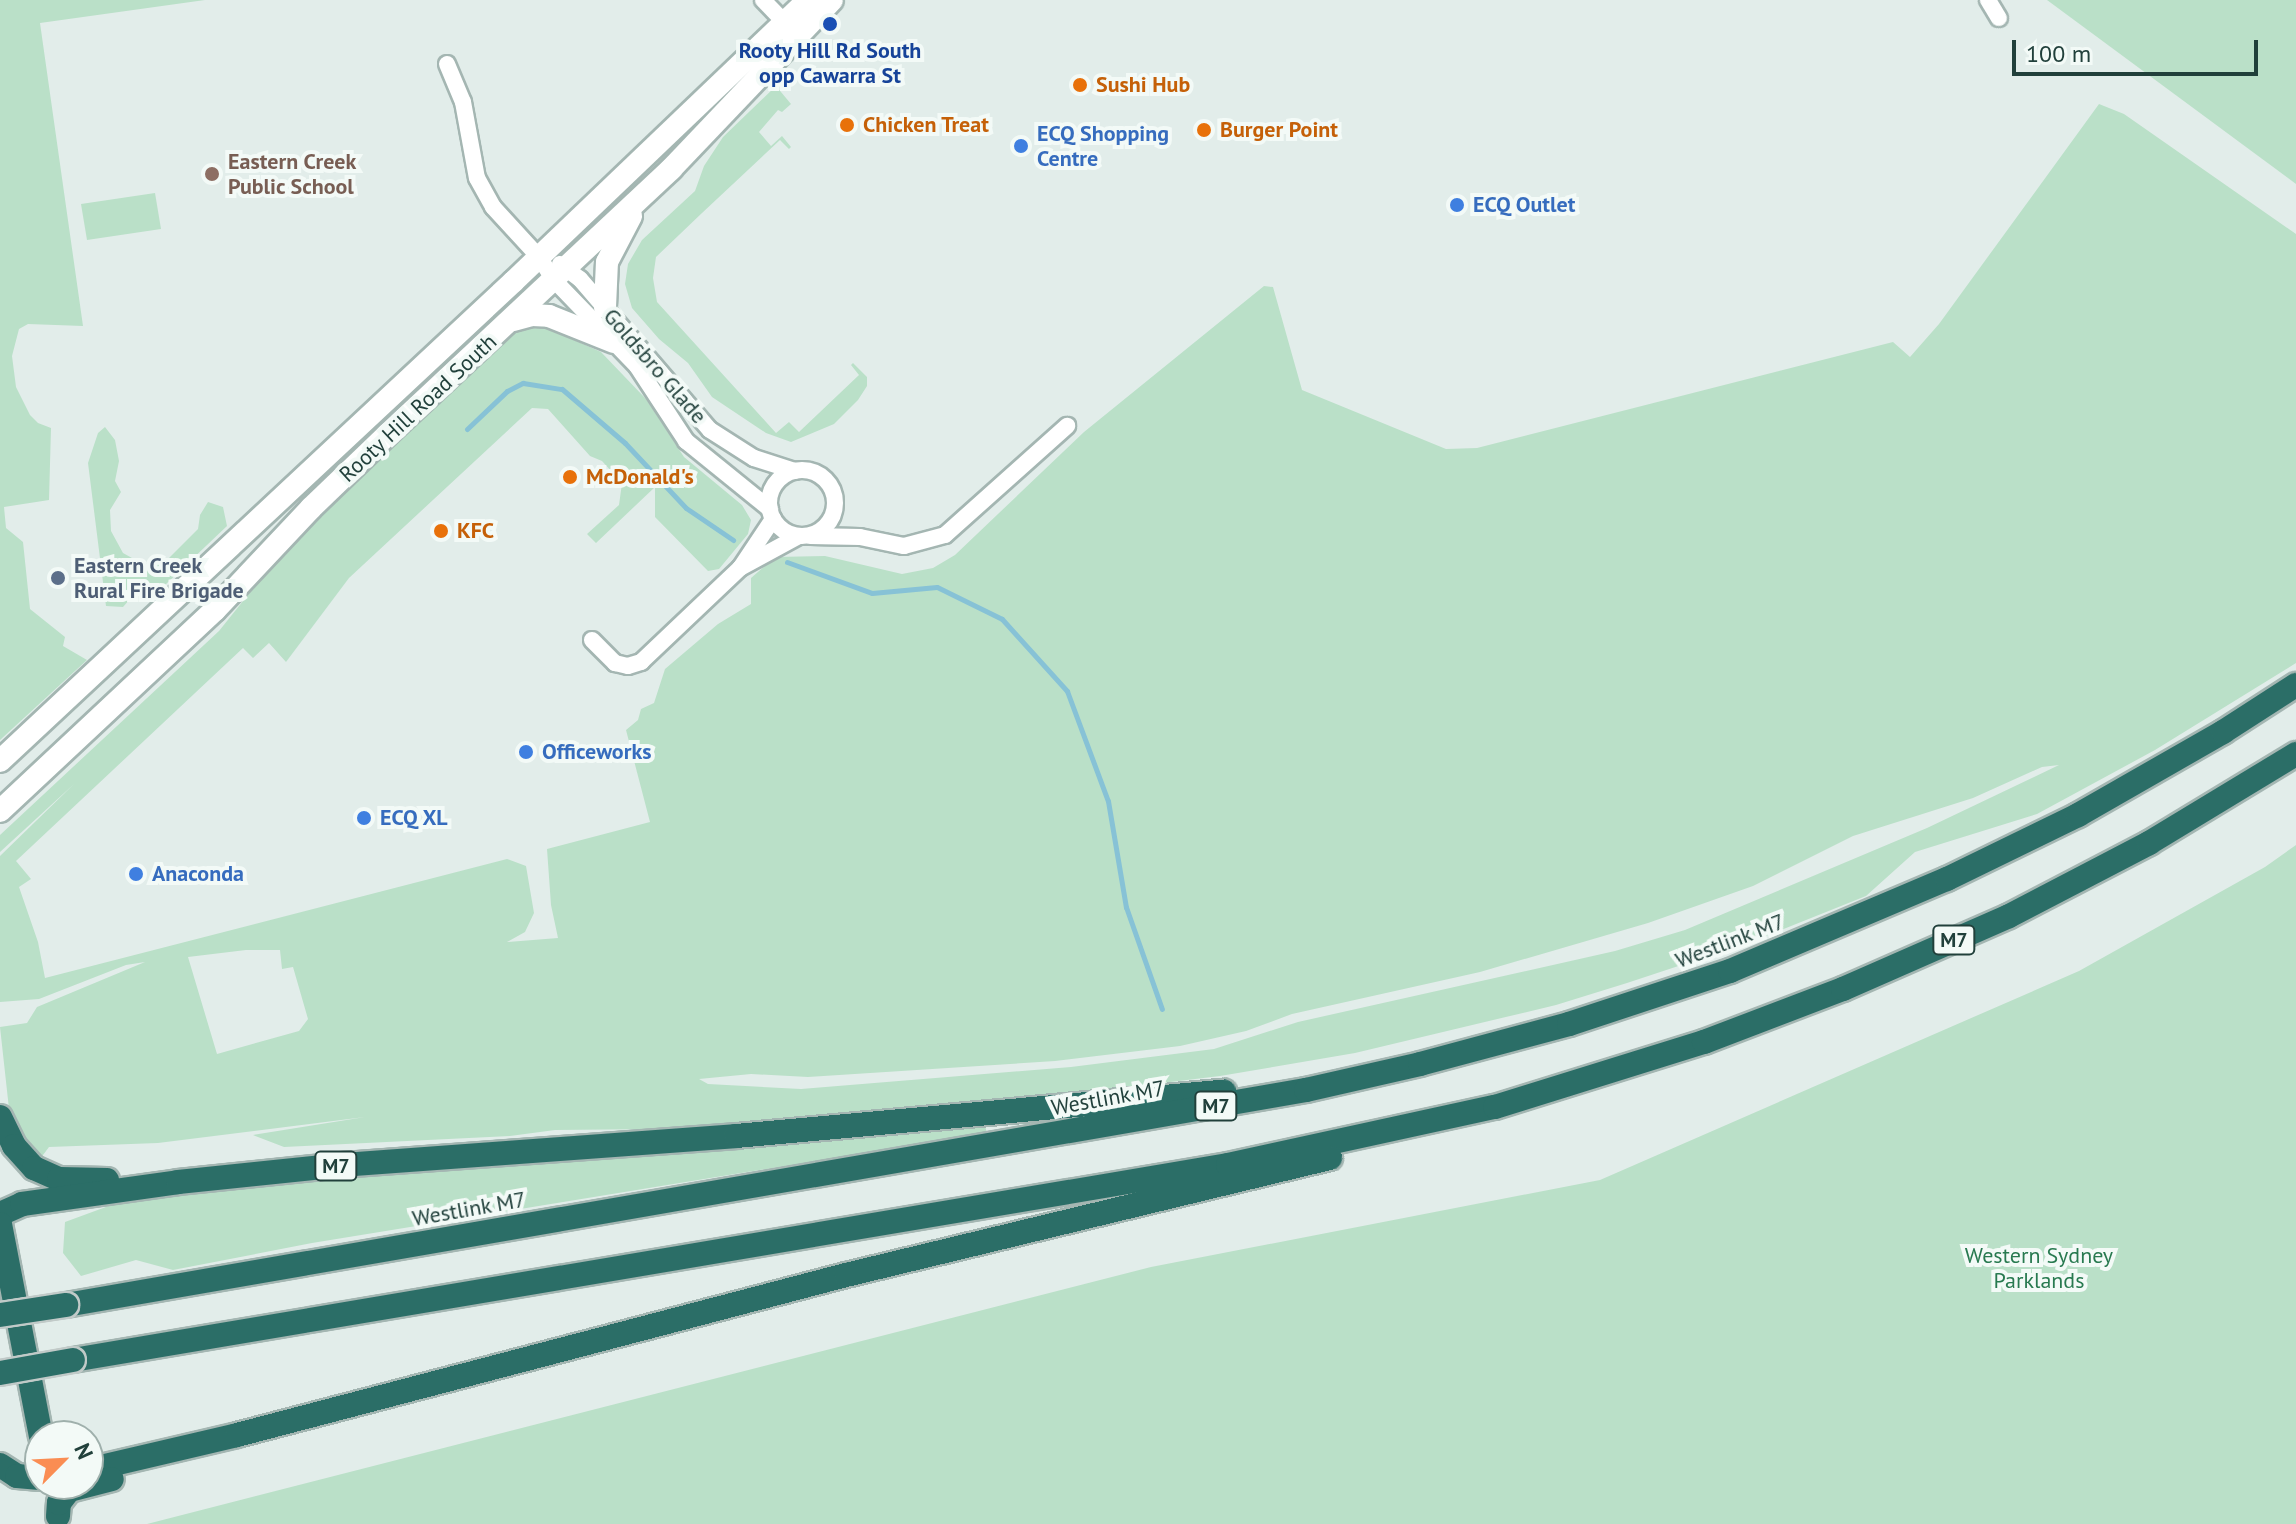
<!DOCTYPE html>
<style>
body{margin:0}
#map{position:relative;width:2296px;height:1524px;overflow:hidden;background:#e2edea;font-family:"PT Sans",sans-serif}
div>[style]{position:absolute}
.green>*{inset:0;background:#bae0c8}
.stream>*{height:5px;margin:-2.5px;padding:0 2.5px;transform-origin:2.5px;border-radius:2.5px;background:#87c2d6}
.roads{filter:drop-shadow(2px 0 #a4b6b2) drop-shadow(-2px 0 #a4b6b2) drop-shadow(0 2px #a4b6b2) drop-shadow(0 -2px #a4b6b2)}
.street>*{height:16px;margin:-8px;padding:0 8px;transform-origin:8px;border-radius:8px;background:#fff}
.street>.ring{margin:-8px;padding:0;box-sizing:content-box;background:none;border:16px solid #fff;border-radius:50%}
.secondary>*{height:22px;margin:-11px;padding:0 11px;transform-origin:11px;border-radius:11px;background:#fff}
.highway>*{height:24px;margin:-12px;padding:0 12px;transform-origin:12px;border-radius:12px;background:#2b6e67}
.bridges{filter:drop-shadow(2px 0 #c1cac8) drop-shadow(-2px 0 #c1cac8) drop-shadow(0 2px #c1cac8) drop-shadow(0 -2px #c1cac8)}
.highway-bridge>*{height:24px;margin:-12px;padding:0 12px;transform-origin:12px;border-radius:12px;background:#2b6e67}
.dots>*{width:22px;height:22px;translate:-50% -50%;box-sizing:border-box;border:4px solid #f3faf7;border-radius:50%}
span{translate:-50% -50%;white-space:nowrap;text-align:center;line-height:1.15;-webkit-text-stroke:8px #f3faf7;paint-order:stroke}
.shield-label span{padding:2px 6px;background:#f3faf7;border:2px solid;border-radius:6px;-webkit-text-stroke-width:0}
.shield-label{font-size:20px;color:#21403b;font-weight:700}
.transit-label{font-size:22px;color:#164399;font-weight:700}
.food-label{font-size:22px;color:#c56008;font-weight:700}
.left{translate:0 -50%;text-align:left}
.shop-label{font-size:22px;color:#366cbe;font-weight:700}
.education-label{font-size:22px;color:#785e54;font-weight:700}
.street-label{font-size:22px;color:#21403b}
.service-label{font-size:22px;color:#4e5e75;font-weight:700}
.park-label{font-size:22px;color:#287a50}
.north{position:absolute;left:24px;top:1420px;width:80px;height:80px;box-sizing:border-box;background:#f3faf7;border:2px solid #9fb0ac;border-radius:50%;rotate:66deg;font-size:22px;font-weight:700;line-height:32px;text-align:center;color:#21403b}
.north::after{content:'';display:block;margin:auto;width:28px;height:36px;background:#fa8d53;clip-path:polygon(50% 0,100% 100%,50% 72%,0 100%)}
.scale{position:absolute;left:2012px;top:40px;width:246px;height:36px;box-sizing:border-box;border:4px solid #21403b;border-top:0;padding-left:10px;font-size:24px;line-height:28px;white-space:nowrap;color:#21403b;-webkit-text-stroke:6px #f3faf7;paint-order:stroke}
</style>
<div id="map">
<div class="green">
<div style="clip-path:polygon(0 0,205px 0,40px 23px,83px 326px,28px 324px,19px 329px,12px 356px,16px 387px,30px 415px,38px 423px,51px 428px,49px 500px,4px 507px,6px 528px,23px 542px,30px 609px,65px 637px,63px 646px,87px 660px,0 740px)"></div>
<div style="clip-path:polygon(2047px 0,2296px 0,2296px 184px)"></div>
<div style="clip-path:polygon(776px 86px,791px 104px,782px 112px,778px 110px,759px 132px,771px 146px,782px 136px,791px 147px,789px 149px,780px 140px,702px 213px,656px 257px,653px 278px,657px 302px,776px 433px,789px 422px,799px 432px,859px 375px,851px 365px,853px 363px,867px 377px,867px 386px,858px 400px,834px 424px,791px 442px,766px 433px,712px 397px,688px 363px,659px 339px,632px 308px,625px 284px,628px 264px,642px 240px,695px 191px,704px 166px,723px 137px)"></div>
<div style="clip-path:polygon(evenodd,2099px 104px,2124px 114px,2296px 234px,2296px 663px,2155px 750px,2037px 814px,1915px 852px,1866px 896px,1754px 941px,1627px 983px,1556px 1005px,1355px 1053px,1220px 1076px,1071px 1094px,663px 1129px,555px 1130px,510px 1136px,284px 1147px,253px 1135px,365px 1117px,158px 1143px,49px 1147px,40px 1159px,29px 1150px,10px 1118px,0 1027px,27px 1023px,37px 1007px,145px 962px,126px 965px,39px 999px,0 1002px,0 856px,74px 784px,0 852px,0 835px,219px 631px,298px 532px,513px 331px,526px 325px,547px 323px,547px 328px,601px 352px,646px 399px,684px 457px,742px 505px,751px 520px,748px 534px,719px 569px,708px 571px,655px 517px,655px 487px,596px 543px,587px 534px,619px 505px,622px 483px,602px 461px,590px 456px,548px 409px,532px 408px,349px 578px,286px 662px,269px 643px,253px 658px,243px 648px,16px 861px,31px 879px,19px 887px,38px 942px,45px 978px,507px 859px,526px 866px,534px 913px,525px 932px,507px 942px,558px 938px,551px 905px,547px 849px,650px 822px,626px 730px,638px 720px,641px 709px,654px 703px,665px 669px,718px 624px,751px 604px,751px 578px,775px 557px,825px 556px,902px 574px,933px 568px,955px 555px,1084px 432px,1264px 286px,1273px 287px,1302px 390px,1446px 449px,1477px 448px,1893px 342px,1910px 357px,1939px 324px,2099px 104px,2059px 765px,1927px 828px,1685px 930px,1615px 951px,1298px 1022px,1214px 1049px,1071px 1067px,801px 1089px,708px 1084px,699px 1079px,751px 1074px,808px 1077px,1055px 1061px,1180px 1046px,1246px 1031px,1292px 1014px,1480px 972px,1648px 923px,1753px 886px,1853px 836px,1973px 798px,2042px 767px,2059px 765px,2099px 104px,246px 950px,280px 950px,282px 969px,293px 967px,308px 1019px,299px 1031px,217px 1054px,188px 957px,246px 950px)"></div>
<div style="clip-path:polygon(155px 193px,161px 229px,87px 240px,81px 204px)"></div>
<div style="clip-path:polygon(105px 427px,115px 440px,119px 461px,115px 481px,121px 492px,110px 510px,111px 531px,123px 553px,141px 563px,164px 563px,198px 529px,200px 515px,208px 502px,223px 507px,227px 526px,165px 585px,137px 591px,123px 607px,106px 606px,88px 463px,98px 433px)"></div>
<div style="clip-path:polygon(2296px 845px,2296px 1524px,147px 1524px,1151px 1267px,1600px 1180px,2079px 971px,2265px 867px)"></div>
<div style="clip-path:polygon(985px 1126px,987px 1133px,312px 1243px,173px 1270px,136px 1260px,81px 1276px,63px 1253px,65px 1222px,114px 1204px,207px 1192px,481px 1166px)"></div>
</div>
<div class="stream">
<div style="left:467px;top:429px;width:55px;rotate:-43.5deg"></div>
<div style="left:507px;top:391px;width:18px;rotate:-27deg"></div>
<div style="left:523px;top:383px;width:39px;rotate:9deg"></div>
<div style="left:562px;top:389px;width:83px;rotate:40.6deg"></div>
<div style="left:625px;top:443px;width:89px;rotate:46.8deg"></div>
<div style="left:686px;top:508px;width:57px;rotate:34.2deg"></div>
<div style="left:787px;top:562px;width:90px;rotate:20deg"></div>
<div style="left:872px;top:593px;width:65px;rotate:-5.3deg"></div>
<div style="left:937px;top:587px;width:72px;rotate:26.2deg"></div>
<div style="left:1002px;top:619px;width:97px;rotate:47.9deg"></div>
<div style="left:1067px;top:691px;width:117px;rotate:69.6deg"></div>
<div style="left:1108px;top:801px;width:108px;rotate:80.4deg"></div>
<div style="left:1126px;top:907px;width:108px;rotate:70.6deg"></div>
</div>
<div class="roads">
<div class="street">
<div style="left:763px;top:0;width:39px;rotate:46deg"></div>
<div style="left:1988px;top:0;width:21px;rotate:59deg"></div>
<div style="left:447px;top:64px;width:41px;rotate:67.2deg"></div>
<div style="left:463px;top:102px;width:77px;rotate:79.6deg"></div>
<div style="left:477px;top:178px;width:33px;rotate:61deg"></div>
<div style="left:493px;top:207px;width:68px;rotate:47.4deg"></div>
<div style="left:539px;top:257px;width:27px;rotate:57deg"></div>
<div style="left:554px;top:280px;width:120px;rotate:46deg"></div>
<div style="left:637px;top:366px;width:90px;rotate:56.8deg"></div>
<div style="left:686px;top:441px;width:108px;rotate:39deg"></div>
<div style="left:560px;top:264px;width:25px;rotate:37deg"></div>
<div style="left:580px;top:279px;width:199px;rotate:49.3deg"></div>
<div style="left:710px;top:430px;width:52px;rotate:32.5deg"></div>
<div style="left:754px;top:458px;width:43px;rotate:17.6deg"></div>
<div class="ring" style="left:769px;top:470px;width:50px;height:50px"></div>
<div style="left:810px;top:536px;width:50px;rotate:1.1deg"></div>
<div style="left:860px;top:537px;width:45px;rotate:11.6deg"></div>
<div style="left:904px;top:546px;width:42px;rotate:-15deg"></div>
<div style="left:945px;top:535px;width:164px;rotate:-41.8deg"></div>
<div style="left:741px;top:567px;width:58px;rotate:-56.3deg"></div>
<div style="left:592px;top:640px;width:33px;rotate:45deg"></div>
<div style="left:615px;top:663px;width:13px;rotate:13deg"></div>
<div style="left:628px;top:666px;width:14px;rotate:-17deg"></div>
<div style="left:641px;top:662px;width:137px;rotate:-43.5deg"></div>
<div style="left:740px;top:568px;width:67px;rotate:-28.5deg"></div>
</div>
<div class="secondary">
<div style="left:605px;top:307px;width:45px;rotate:-87.5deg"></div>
<div style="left:607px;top:262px;width:52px;rotate:-62.4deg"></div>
<div style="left:513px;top:320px;width:20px;rotate:-15deg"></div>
<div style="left:532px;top:315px;width:17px;rotate:3deg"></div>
<div style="left:549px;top:316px;width:70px;rotate:21.8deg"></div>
<div style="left:0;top:761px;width:703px;rotate:-43.04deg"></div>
<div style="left:514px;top:281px;width:407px;rotate:-43.7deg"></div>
<div style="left:0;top:811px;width:294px;rotate:-43.1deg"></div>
<div style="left:215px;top:610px;width:140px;rotate:-46.7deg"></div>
<div style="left:311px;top:508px;width:107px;rotate:-43.9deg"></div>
<div style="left:388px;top:434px;width:388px;rotate:-43.1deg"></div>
<div style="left:671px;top:169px;width:233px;rotate:-46.4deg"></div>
</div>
<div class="highway">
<div style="left:0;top:1117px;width:32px;rotate:64deg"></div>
<div style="left:14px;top:1146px;width:30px;rotate:48deg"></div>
<div style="left:34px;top:1168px;width:27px;rotate:24deg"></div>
<div style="left:59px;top:1179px;width:48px;rotate:1.2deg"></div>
<div style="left:0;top:1214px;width:24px;rotate:-24deg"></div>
<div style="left:22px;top:1204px;width:158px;rotate:-8deg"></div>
<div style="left:178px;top:1182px;width:165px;rotate:-5.9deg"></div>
<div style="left:342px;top:1165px;width:395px;rotate:-4.2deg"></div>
<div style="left:736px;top:1136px;width:490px;rotate:-5.2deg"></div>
<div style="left:0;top:1224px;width:216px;rotate:79.1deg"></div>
<div style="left:66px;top:1305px;width:1259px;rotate:-9.84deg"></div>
<div style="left:1306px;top:1090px;width:117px;rotate:-12.8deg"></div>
<div style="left:1420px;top:1064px;width:154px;rotate:-15deg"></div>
<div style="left:1569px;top:1024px;width:169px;rotate:-18.2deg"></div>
<div style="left:1730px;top:971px;width:236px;rotate:-23deg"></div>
<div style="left:1947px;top:879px;width:146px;rotate:-26deg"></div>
<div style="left:2078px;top:815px;width:167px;rotate:-29.8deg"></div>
<div style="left:2223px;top:732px;width:87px;rotate:-32.8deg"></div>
<div style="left:73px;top:1360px;width:1171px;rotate:-9.58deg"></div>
<div style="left:1228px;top:1165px;width:273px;rotate:-12.3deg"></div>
<div style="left:1495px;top:1107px;width:219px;rotate:-17.3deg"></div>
<div style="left:1704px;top:1042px;width:149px;rotate:-20.9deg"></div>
<div style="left:1843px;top:989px;width:181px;rotate:-23.7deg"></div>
<div style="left:2009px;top:916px;width:158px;rotate:-27.5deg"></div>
<div style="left:2149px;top:843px;width:172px;rotate:-31.2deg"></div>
<div style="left:0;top:1465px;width:20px;rotate:33deg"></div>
<div style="left:17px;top:1476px;width:23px;rotate:5deg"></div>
<div style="left:88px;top:1470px;width:153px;rotate:-13.2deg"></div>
<div style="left:237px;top:1435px;width:630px;rotate:-14.72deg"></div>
<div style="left:846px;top:1275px;width:498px;rotate:-13.6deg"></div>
<div style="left:58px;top:1516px;width:13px;rotate:-86deg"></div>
<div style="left:59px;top:1503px;width:16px;rotate:-52deg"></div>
<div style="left:69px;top:1490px;width:44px;rotate:-14.3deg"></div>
</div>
</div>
<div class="bridges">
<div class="highway-bridge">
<div style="left:0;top:1315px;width:67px;rotate:-8.6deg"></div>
<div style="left:0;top:1373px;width:74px;rotate:-10.1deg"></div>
</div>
</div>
<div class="dots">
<div style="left:830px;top:24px;background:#1a4fb4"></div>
<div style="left:1080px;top:85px;background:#e8710a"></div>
<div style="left:847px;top:125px;background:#e8710a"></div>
<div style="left:1204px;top:130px;background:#e8710a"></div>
<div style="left:1021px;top:146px;background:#3f7fe0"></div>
<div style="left:212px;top:174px;background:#8d6e63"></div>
<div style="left:1457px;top:205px;background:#3f7fe0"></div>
<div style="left:570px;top:477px;background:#e8710a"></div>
<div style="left:441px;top:531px;background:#e8710a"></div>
<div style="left:58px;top:578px;background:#5c6f8a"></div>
<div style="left:526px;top:752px;background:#3f7fe0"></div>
<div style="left:364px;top:818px;background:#3f7fe0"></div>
<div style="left:136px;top:874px;background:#3f7fe0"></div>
</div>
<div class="shield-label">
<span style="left:1954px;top:940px">M7</span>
<span style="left:1216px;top:1106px">M7</span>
<span style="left:336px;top:1166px">M7</span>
</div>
<div class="transit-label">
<span style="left:830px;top:63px">Rooty Hill Rd South<br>opp Cawarra St</span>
</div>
<div class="food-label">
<span class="left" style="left:1096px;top:85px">Sushi Hub</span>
<span class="left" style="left:863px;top:125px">Chicken Treat</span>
<span class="left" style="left:1220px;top:130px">Burger Point</span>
<span class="left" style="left:586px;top:477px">McDonald's</span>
<span class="left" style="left:457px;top:531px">KFC</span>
</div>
<div class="shop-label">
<span class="left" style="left:1037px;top:146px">ECQ Shopping<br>Centre</span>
<span class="left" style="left:1473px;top:205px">ECQ Outlet</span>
<span class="left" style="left:542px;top:752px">Officeworks</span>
<span class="left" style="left:380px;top:818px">ECQ XL</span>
<span class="left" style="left:152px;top:874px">Anaconda</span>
</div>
<div class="education-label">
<span class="left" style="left:228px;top:174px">Eastern Creek<br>Public School</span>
</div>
<div class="street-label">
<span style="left:655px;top:366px;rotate:49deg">Goldsbro Glade</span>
<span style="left:418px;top:408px;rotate:-43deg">Rooty Hill Road South</span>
<span style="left:1730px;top:941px;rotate:-21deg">Westlink M7</span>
<span style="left:1108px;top:1098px;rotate:-10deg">Westlink M7</span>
<span style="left:469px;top:1209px;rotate:-10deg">Westlink M7</span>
</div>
<div class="service-label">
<span class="left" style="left:74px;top:578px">Eastern Creek<br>Rural Fire Brigade</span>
</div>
<div class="park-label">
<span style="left:2039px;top:1268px">Western Sydney<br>Parklands</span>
</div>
<div class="north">N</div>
<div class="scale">100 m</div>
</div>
